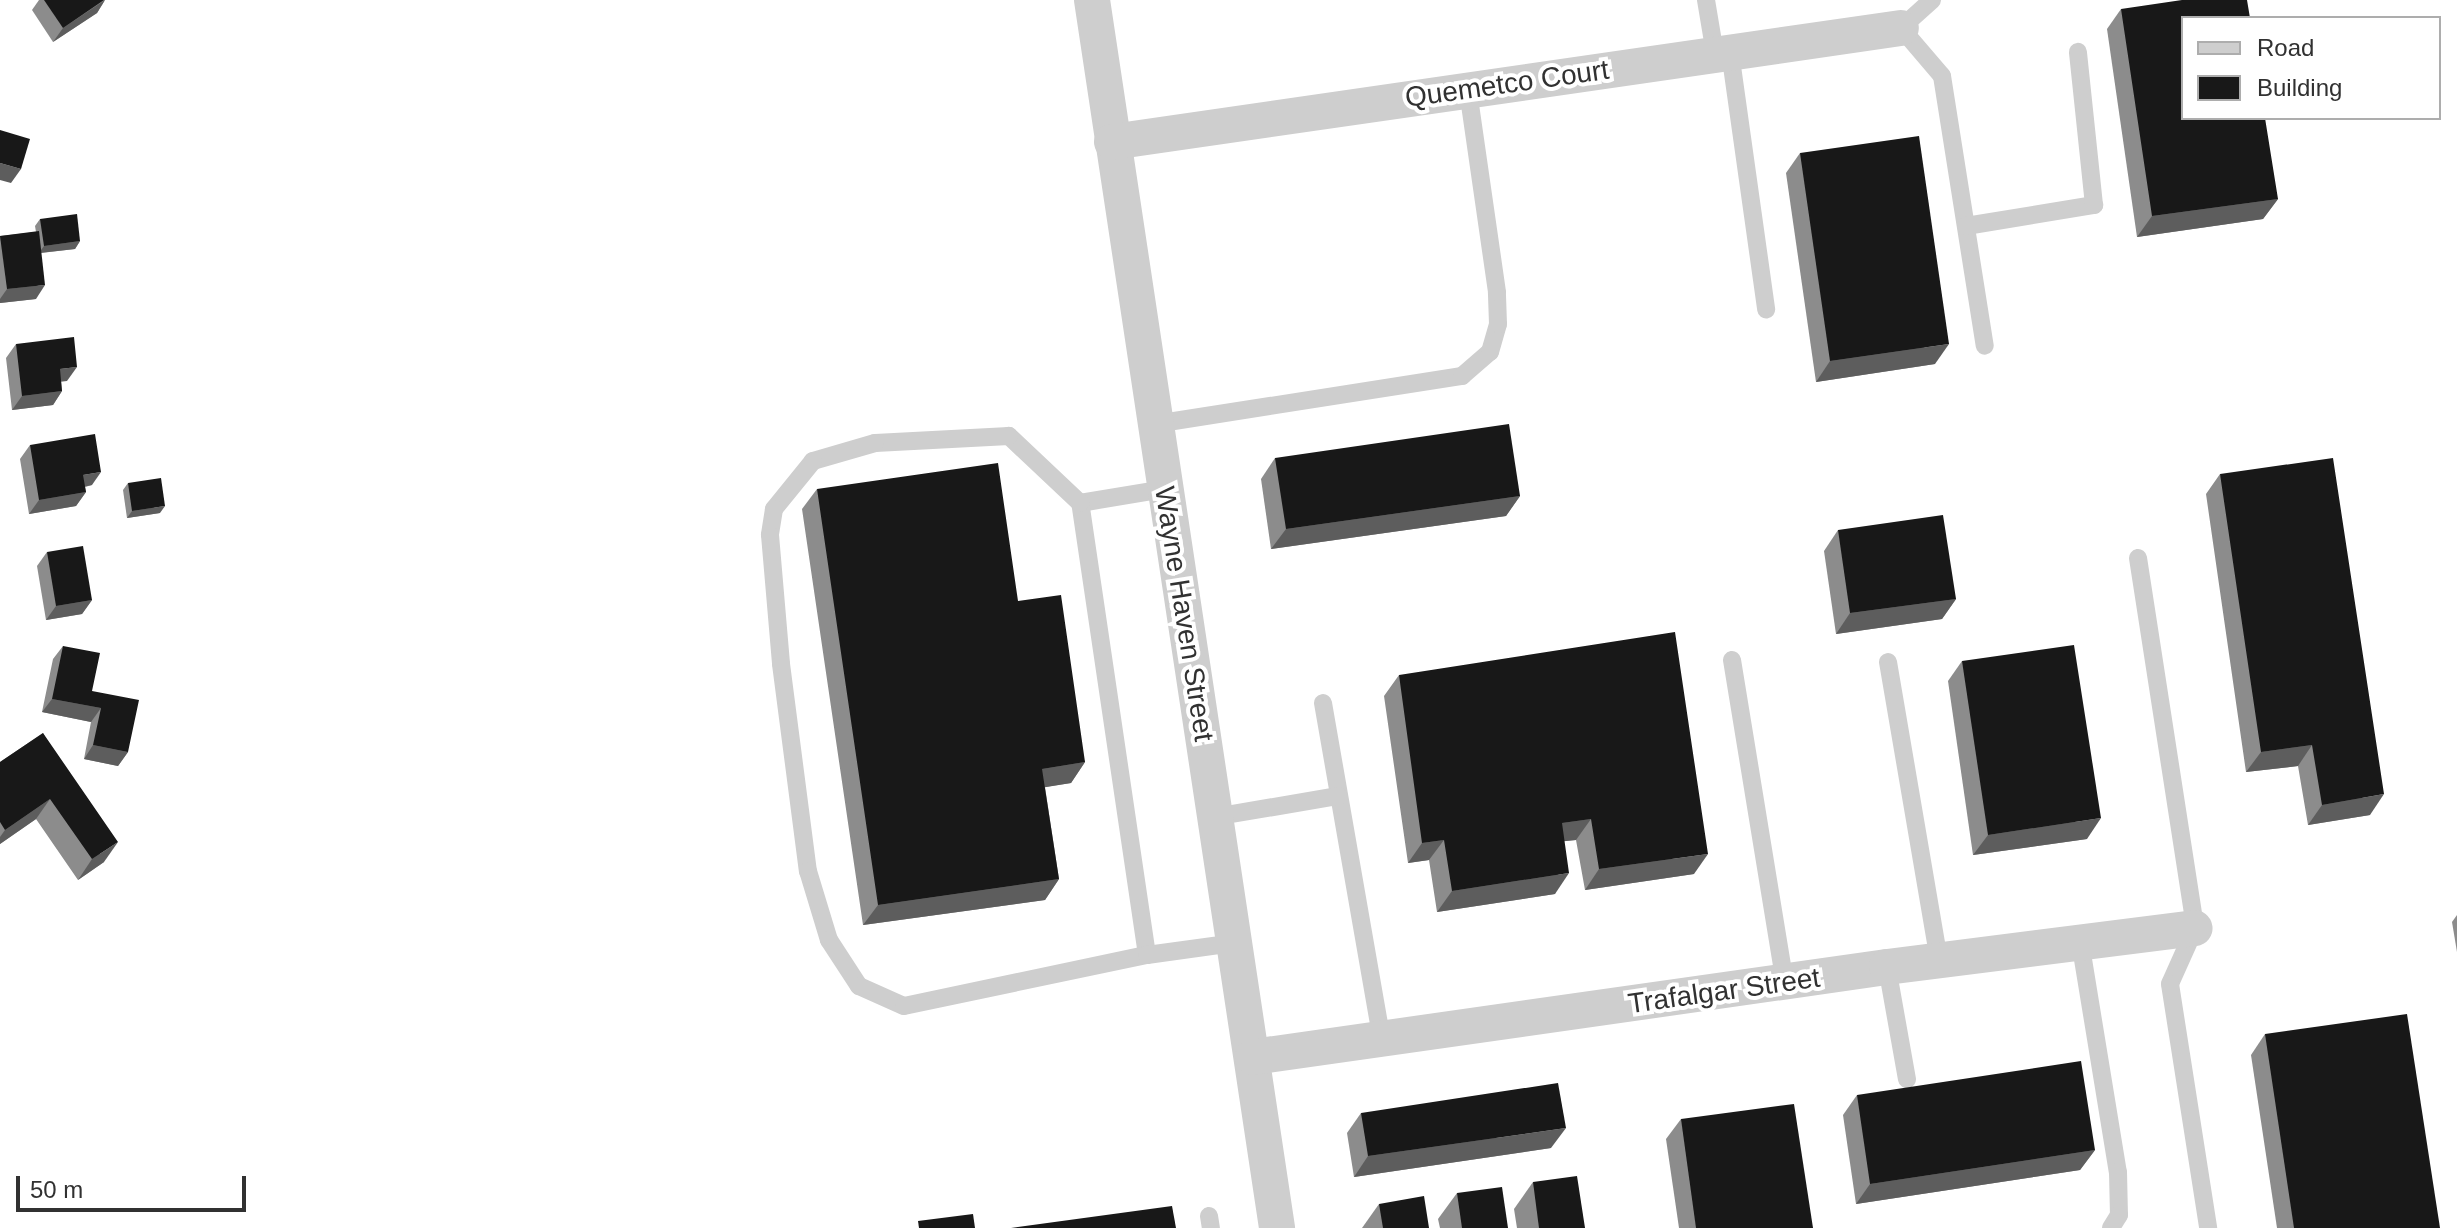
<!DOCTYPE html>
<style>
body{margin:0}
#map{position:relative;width:2457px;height:1228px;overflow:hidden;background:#fff;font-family:Helvetica,sans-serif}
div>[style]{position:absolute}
.lane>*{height:18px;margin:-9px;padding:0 9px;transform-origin:9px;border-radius:9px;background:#cecece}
.street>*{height:36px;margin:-18px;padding:0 18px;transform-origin:18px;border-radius:18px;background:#cecece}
.wall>*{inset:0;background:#8c8c8c}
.shaded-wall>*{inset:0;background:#5d5d5d}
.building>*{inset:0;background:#181818}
span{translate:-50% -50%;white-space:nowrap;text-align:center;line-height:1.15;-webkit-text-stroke:8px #fff;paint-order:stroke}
.street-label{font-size:28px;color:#313131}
.legend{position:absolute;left:2181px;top:16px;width:260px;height:104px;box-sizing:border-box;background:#fff;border:2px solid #adadad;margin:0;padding:10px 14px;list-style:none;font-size:24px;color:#313131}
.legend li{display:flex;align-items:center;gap:16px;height:40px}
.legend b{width:40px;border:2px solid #adadad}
.scale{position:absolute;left:16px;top:1176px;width:230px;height:36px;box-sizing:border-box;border:4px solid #313131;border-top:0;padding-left:10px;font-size:24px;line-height:28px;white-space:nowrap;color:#313131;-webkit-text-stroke:6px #fff;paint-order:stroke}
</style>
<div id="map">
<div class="lane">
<div style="left:1706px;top:0;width:55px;rotate:80.5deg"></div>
<div style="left:1932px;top:0;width:42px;rotate:137.9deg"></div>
<div style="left:1901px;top:28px;width:63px;rotate:49.5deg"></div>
<div style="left:1942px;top:76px;width:273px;rotate:81deg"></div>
<div style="left:1730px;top:52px;width:260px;rotate:82deg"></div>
<div style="left:1966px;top:226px;width:130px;rotate:-9.3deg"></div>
<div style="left:2094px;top:205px;width:154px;rotate:-96deg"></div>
<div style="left:1155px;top:424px;width:311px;rotate:-8.9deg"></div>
<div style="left:1462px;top:376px;width:37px;rotate:-41deg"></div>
<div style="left:1490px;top:352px;width:29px;rotate:-74deg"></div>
<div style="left:1498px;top:324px;width:32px;rotate:-92deg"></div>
<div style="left:1497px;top:292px;width:204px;rotate:-98.2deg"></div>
<div style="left:1080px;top:503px;width:86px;rotate:-9.4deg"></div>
<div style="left:2138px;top:558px;width:374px;rotate:81.2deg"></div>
<div style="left:2195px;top:928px;width:61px;rotate:114.1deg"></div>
<div style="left:2170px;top:984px;width:247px;rotate:81.1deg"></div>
<div style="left:1732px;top:660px;width:326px;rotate:80.7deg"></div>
<div style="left:1888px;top:662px;width:302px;rotate:80.3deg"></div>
<div style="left:1323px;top:703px;width:342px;rotate:80.1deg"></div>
<div style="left:1214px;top:817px;width:126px;rotate:-9.6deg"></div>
<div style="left:2080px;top:941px;width:234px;rotate:80.7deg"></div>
<div style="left:2118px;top:1172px;width:43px;rotate:88.7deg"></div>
<div style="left:2119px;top:1215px;width:15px;rotate:122deg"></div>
<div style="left:1147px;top:955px;width:457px;rotate:-98.4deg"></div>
<div style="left:1080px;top:503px;width:98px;rotate:-136.7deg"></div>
<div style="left:1009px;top:436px;width:134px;rotate:177deg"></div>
<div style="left:875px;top:443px;width:65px;rotate:163.8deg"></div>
<div style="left:813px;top:461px;width:62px;rotate:129.1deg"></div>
<div style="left:774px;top:509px;width:26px;rotate:99deg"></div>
<div style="left:770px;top:535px;width:129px;rotate:85.1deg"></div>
<div style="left:781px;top:664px;width:209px;rotate:82.6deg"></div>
<div style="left:808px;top:871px;width:72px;rotate:73.1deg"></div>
<div style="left:829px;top:940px;width:55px;rotate:56.9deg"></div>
<div style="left:859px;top:986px;width:49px;rotate:24deg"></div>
<div style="left:904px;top:1006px;width:248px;rotate:-11.9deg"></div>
<div style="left:1147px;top:955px;width:87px;rotate:-7.9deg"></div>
<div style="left:1887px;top:967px;width:114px;rotate:79.9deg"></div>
<div style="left:1209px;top:1216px;width:12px;rotate:81deg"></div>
</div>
<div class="street">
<div style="left:1092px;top:0;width:1242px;rotate:81.43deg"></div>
<div style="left:1112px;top:142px;width:797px;rotate:-8.22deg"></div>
<div style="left:1253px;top:1057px;width:640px;rotate:-8.08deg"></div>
<div style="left:1887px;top:967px;width:310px;rotate:-7.2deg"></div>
</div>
<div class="wall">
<div style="clip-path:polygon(39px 0,105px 0,97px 13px,53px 42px,32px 10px)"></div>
<div style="clip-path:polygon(2121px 9px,2278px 199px,2263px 219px,2137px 237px,2107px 29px)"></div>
<div style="clip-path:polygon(1800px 153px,1935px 364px,1816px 382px,1786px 173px)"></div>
<div style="clip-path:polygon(40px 219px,80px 241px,75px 249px,41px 253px,36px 299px,0 303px,0 236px,36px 232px,35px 226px)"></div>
<div style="clip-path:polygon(16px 344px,67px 381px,61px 381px,62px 391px,53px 405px,12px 410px,6px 358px)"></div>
<div style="clip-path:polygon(30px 445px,92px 485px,85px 487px,86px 492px,76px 506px,29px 514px,20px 459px)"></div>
<div style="clip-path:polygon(1275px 458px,1520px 496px,1506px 516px,1271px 549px,1261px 479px)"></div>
<div style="clip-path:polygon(2220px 474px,2370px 815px,2308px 825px,2298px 766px,2246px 772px,2206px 494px)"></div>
<div style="clip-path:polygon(128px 483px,160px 513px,127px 518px,123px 490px)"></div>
<div style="clip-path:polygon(817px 489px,1018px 601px,1085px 762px,1071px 783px,1045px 787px,1059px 879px,1045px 900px,863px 925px,802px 509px)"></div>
<div style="clip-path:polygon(1838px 530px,1956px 599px,1942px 619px,1836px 634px,1824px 551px)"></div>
<div style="clip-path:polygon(47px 552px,92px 600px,82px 614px,46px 620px,37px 566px)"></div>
<div style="clip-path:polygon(63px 646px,92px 691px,128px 752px,118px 766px,84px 759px,91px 722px,42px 712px,53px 659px)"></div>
<div style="clip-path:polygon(1962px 661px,2087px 839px,1973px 855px,1948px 681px)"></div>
<div style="clip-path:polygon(1399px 675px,1694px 874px,1585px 890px,1576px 840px,1564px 841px,1555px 894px,1437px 912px,1429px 860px,1408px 863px,1384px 696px)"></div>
<div style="clip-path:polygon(43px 733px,104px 862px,78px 880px,36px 819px,0 844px,0 762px)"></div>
<div style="clip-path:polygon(2457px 915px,2457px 952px,2452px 922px)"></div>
<div style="clip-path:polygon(2265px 1034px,2440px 1228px,2277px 1228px,2251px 1055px)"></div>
<div style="clip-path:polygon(1857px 1095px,2095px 1150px,2080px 1170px,1856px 1204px,1843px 1115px)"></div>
<div style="clip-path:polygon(1361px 1113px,1551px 1148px,1354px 1177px,1347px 1133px)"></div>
<div style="clip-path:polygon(1681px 1119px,1813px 1228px,1679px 1228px,1666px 1139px)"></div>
<div style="clip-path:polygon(1533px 1182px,1585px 1228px,1517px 1228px,1514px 1209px)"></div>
<div style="clip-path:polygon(1457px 1193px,1508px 1228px,1440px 1228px,1438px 1219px)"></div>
<div style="clip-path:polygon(1379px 1204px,1429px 1228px,1362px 1228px)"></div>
</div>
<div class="shaded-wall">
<div style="clip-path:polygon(105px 0,97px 13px,53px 42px,63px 28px)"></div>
<div style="clip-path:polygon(0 163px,21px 169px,11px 183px,0 180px)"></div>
<div style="clip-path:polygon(2278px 199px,2263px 219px,2137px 237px,2152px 216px)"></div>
<div style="clip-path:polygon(80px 241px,75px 249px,39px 253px,44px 246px)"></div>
<div style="clip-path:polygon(45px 285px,36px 299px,0 303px,0 299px,7px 289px)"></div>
<div style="clip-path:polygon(1949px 344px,1935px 364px,1816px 382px,1830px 361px)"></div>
<div style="clip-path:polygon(77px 367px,67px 381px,50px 383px,60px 369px)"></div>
<div style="clip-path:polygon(62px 391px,53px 405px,12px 410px,22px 396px)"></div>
<div style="clip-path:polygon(101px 472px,92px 485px,73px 489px,83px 475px)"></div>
<div style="clip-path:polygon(86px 492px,76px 506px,29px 514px,39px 500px)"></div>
<div style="clip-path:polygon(1520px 496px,1506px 516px,1271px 549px,1286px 529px)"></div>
<div style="clip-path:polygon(165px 506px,160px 513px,127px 518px,132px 511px)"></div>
<div style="clip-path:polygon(1956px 599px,1942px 619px,1836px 634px,1850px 613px)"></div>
<div style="clip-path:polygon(92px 600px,82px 614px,46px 620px,56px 606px)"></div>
<div style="clip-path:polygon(52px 699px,101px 708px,91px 722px,42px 712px)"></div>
<div style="clip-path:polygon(93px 745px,128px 752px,118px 766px,84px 759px)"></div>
<div style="clip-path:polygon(2312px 745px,2298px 766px,2246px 772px,2261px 752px)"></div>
<div style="clip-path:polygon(1085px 762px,1071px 783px,1028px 790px,1042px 769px)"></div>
<div style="clip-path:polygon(2384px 794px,2370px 815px,2308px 825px,2322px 805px)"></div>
<div style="clip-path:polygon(50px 799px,36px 819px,0 844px,0 837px,5px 830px)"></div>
<div style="clip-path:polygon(2101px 818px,2087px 839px,1973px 855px,1988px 835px)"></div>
<div style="clip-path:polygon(1591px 819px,1576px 840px,1547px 843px,1562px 823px)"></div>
<div style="clip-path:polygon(1444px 840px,1429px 860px,1408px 863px,1422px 843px)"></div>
<div style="clip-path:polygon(118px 842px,104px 862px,78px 880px,92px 859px)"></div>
<div style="clip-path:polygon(1708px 854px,1694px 874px,1585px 890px,1599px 869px)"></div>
<div style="clip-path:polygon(1569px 873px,1555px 894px,1437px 912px,1452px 891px)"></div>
<div style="clip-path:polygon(1059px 879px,1045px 900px,863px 925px,878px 905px)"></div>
<div style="clip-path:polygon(1566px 1128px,1551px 1148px,1354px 1177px,1368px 1156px)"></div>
<div style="clip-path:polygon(2095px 1150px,2080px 1170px,1856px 1204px,1870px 1184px)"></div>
</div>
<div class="building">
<div style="clip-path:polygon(44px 0,104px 0,63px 28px)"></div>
<div style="clip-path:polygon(2182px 0,2247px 0,2250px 18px,2183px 18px,2183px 118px,2265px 118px,2278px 199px,2152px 216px,2121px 9px)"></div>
<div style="clip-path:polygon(0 130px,30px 139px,21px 169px,0 163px)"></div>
<div style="clip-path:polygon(1919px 136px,1949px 344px,1830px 361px,1800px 153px)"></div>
<div style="clip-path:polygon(77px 214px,80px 241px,44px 246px,40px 219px)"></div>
<div style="clip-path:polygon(39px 231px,45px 285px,7px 289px,0 236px)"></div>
<div style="clip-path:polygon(74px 337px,77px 367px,60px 369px,62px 391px,22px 396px,16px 344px)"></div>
<div style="clip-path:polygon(1509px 424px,1520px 496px,1286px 529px,1275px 458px)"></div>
<div style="clip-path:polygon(95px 434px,101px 472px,83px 475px,86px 492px,39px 500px,30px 445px)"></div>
<div style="clip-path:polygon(2333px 458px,2384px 794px,2322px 805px,2312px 745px,2261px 752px,2220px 474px)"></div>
<div style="clip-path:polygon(998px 463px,1018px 601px,1061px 595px,1085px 762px,1042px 769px,1059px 879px,878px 905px,817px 489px)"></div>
<div style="clip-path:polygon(161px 478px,165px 506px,132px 511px,128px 483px)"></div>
<div style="clip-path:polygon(1943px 515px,1956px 599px,1850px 613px,1838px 530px)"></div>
<div style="clip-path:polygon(83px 546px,92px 600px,56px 606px,47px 552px)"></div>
<div style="clip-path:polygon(1675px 632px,1708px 854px,1599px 869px,1591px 819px,1562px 823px,1569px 873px,1452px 891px,1444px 840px,1422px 843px,1399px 675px)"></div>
<div style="clip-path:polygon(2074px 645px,2101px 818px,1988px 835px,1962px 661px)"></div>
<div style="clip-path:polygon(63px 646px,100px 653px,92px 691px,139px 700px,128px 752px,93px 745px,101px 708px,52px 699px)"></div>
<div style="clip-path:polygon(43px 733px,118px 842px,92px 859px,50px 799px,5px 830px,0 822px,0 762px)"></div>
<div style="clip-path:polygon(2407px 1014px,2440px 1228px,2294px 1228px,2265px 1034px)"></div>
<div style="clip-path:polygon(2081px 1061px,2095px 1150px,1870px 1184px,1857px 1095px)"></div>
<div style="clip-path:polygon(1558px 1083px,1566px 1128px,1368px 1156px,1361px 1113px)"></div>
<div style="clip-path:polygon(1794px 1104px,1813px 1228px,1696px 1228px,1681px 1119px)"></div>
<div style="clip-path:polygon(1577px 1176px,1585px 1228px,1539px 1228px,1533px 1182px)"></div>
<div style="clip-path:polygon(1502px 1187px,1508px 1228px,1462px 1228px,1457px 1193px)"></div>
<div style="clip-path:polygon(1424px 1196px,1429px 1228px,1383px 1228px,1379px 1204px)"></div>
<div style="clip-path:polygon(1172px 1206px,1176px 1228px,1011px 1228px)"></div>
<div style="clip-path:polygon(973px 1214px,975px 1228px,919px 1228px,918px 1221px)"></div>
</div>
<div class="street-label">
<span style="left:1507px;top:84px;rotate:-8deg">Quemetco Court</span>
<span style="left:1184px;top:614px;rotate:81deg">Wayne Haven Street</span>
<span style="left:1724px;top:991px;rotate:-8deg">Trafalgar Street</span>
</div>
<ul class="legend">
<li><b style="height:10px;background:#cecece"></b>Road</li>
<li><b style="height:22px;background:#181818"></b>Building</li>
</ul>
<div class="scale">50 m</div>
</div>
